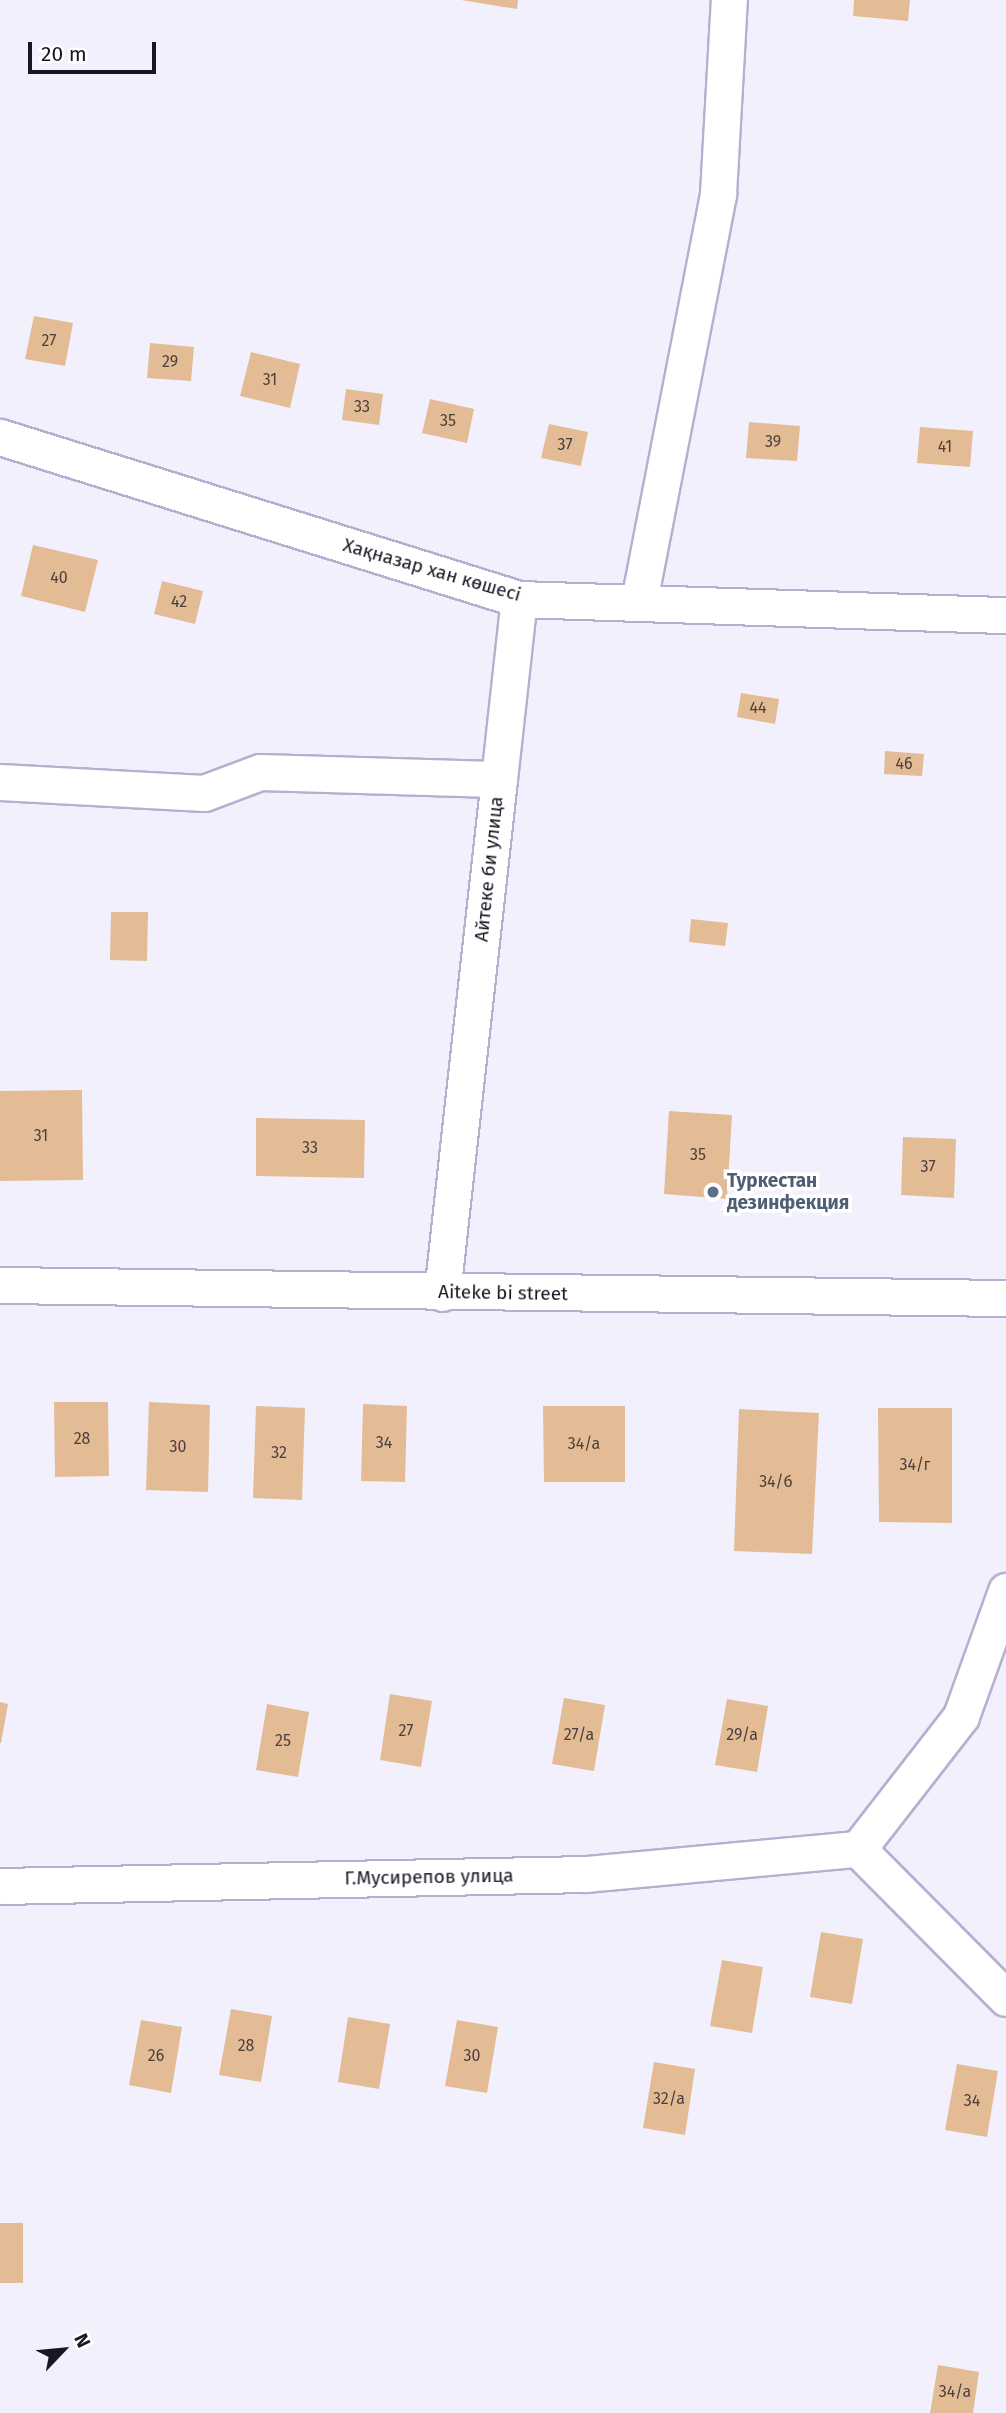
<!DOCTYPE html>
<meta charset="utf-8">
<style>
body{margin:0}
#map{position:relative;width:1006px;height:2413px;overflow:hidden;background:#f3f0fe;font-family:"Fira Sans",sans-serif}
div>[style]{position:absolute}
.building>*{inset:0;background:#e3bc95}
.roads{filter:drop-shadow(2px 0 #b7afd0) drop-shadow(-2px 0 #b7afd0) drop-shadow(0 2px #b7afd0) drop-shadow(0 -2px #b7afd0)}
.street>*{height:35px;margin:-17.5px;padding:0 17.5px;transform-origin:17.5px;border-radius:17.5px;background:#fff}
.dots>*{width:19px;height:19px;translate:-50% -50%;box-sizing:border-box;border:4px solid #fff;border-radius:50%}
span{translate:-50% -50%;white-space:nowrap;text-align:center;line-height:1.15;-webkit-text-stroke:7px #fff;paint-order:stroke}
.number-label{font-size:16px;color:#4c403f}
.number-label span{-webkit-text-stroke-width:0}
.street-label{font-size:19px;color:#191622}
.service-label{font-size:19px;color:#4e5e75;font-weight:700}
.left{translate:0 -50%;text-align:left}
.north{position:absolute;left:28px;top:2315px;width:70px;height:70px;-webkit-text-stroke:5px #fff;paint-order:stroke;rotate:64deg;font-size:19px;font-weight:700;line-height:28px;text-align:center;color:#191622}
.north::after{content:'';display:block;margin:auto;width:24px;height:32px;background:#191622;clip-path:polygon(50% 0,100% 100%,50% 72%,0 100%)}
.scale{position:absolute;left:28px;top:42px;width:128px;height:32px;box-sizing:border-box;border:4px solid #191622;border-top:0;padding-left:9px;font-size:21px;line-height:24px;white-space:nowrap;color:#191622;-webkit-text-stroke:5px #fff;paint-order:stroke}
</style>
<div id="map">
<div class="building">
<div style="clip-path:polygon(461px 0,518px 0,517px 9px)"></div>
<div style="clip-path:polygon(854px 0,910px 0,908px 21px,853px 16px)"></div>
<div style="clip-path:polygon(34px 316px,73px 323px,65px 366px,25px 359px)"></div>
<div style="clip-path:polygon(150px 343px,194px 347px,191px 381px,147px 378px)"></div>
<div style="clip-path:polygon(251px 352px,300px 364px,290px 408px,240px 396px)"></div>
<div style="clip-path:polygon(346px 389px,383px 394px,379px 425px,342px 420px)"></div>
<div style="clip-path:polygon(430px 399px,474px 409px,467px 443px,422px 433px)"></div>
<div style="clip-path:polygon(749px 422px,800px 426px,797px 461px,746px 458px)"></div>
<div style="clip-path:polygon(549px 424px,588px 432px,581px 466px,541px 458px)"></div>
<div style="clip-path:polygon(920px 427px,973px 431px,970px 467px,917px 463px)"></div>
<div style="clip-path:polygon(33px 545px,98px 560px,85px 612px,21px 596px)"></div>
<div style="clip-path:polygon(162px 581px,203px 591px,195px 624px,154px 614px)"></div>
<div style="clip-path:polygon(741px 693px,779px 699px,775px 724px,737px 717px)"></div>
<div style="clip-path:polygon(885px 751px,924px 754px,922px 776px,884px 774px)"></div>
<div style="clip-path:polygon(111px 912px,148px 912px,147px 961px,110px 960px)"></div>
<div style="clip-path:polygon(691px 919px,728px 923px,725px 946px,689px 942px)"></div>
<div style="clip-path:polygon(82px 1090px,83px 1180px,0 1181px,0 1091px)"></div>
<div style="clip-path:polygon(669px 1111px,732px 1115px,727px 1199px,664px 1194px)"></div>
<div style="clip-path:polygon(256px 1118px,365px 1120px,364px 1178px,256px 1176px)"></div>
<div style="clip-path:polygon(903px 1137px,956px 1139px,954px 1198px,901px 1195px)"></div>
<div style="clip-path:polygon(54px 1402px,108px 1402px,109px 1476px,55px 1477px)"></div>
<div style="clip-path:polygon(149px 1402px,210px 1405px,208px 1492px,146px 1490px)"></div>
<div style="clip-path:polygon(363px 1404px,407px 1406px,405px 1482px,361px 1481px)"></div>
<div style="clip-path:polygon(256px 1406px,305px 1408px,302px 1500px,253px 1498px)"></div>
<div style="clip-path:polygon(543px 1406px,625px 1406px,625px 1482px,544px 1482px)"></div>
<div style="clip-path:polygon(878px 1408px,952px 1408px,952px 1523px,879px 1522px)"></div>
<div style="clip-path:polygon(739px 1409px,819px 1413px,812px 1554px,734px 1551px)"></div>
<div style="clip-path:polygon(390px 1694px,432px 1701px,421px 1767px,380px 1760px)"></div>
<div style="clip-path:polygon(564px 1698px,605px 1705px,594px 1771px,552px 1764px)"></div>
<div style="clip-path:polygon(727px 1699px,768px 1706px,757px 1772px,715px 1765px)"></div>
<div style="clip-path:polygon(0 1702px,8px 1704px,1px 1743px,0 1743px)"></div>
<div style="clip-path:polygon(267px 1704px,309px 1712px,298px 1777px,256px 1770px)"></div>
<div style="clip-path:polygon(821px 1932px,863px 1939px,852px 2004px,810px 1997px)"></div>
<div style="clip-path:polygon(722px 1960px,763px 1967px,752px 2033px,710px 2026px)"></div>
<div style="clip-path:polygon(231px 2009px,272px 2016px,261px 2082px,219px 2075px)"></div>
<div style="clip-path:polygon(348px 2017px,390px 2024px,379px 2089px,338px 2082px)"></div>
<div style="clip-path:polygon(141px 2020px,182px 2027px,171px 2093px,129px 2085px)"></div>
<div style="clip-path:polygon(457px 2020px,498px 2027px,487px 2093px,445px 2086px)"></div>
<div style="clip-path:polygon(654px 2062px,695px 2069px,685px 2135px,643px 2128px)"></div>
<div style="clip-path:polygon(957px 2064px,998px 2071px,987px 2137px,945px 2130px)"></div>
<div style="clip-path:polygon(0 2223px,23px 2223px,23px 2283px,0 2283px)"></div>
<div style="clip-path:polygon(938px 2365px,979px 2372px,973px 2413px,930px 2413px)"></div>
</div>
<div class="roads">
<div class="street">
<div style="left:0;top:437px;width:544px;rotate:17.34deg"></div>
<div style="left:519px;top:599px;width:487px;rotate:1.9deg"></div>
<div style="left:639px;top:601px;width:415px;rotate:-79deg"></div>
<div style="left:718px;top:194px;width:194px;rotate:-86.8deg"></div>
<div style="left:499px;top:779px;width:181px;rotate:-83.7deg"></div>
<div style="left:0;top:782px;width:204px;rotate:3.1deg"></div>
<div style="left:204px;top:793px;width:60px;rotate:-20.6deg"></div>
<div style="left:260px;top:772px;width:239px;rotate:1.7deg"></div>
<div style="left:499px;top:779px;width:517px;rotate:96.33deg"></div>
<div style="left:0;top:1285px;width:1006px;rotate:0.74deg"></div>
<div style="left:858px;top:1849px;width:168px;rotate:-52.2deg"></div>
<div style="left:961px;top:1716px;width:133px;rotate:-70.2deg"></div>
<div style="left:0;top:1886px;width:586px;rotate:-1.17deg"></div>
<div style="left:586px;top:1874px;width:273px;rotate:-5.3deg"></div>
<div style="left:858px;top:1849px;width:210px;rotate:45.2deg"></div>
</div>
</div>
<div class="dots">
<div style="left:713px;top:1192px;background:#5c6f8a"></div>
</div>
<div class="number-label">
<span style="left:49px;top:341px">27</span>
<span style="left:170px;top:362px">29</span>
<span style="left:270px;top:380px">31</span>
<span style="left:362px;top:407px">33</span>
<span style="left:448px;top:421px">35</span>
<span style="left:773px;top:442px">39</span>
<span style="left:565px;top:445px">37</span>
<span style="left:945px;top:447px">41</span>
<span style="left:59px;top:578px">40</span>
<span style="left:179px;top:602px">42</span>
<span style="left:758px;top:708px">44</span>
<span style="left:904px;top:764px">46</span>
<span style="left:41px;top:1136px">31</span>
<span style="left:310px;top:1148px">33</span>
<span style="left:698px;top:1155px">35</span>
<span style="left:928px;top:1167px">37</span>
<span style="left:82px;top:1439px">28</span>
<span style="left:384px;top:1443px">34</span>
<span style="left:584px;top:1444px">34/а</span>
<span style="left:178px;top:1447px">30</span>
<span style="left:279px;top:1453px">32</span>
<span style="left:915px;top:1465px">34/г</span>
<span style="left:776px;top:1482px">34/б</span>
<span style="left:406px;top:1731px">27</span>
<span style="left:579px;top:1735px">27/а</span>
<span style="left:742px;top:1735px">29/а</span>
<span style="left:283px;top:1741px">25</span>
<span style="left:246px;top:2046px">28</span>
<span style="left:156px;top:2056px">26</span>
<span style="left:472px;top:2056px">30</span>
<span style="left:669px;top:2099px">32/а</span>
<span style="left:972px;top:2101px">34</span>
<span style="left:955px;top:2392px">34/а</span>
</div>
<div class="street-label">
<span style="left:432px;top:570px;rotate:16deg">Хақназар хан көшесі</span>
<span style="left:489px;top:869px;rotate:-84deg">Айтеке би улица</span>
<span style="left:503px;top:1293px;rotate:1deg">Aiteke bi street</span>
<span style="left:429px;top:1877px;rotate:-1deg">Г.Мусирепов улица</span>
</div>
<div class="service-label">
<span class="left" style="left:727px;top:1192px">Туркестан<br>дезинфекция</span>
</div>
<div class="north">N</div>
<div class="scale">20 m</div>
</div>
